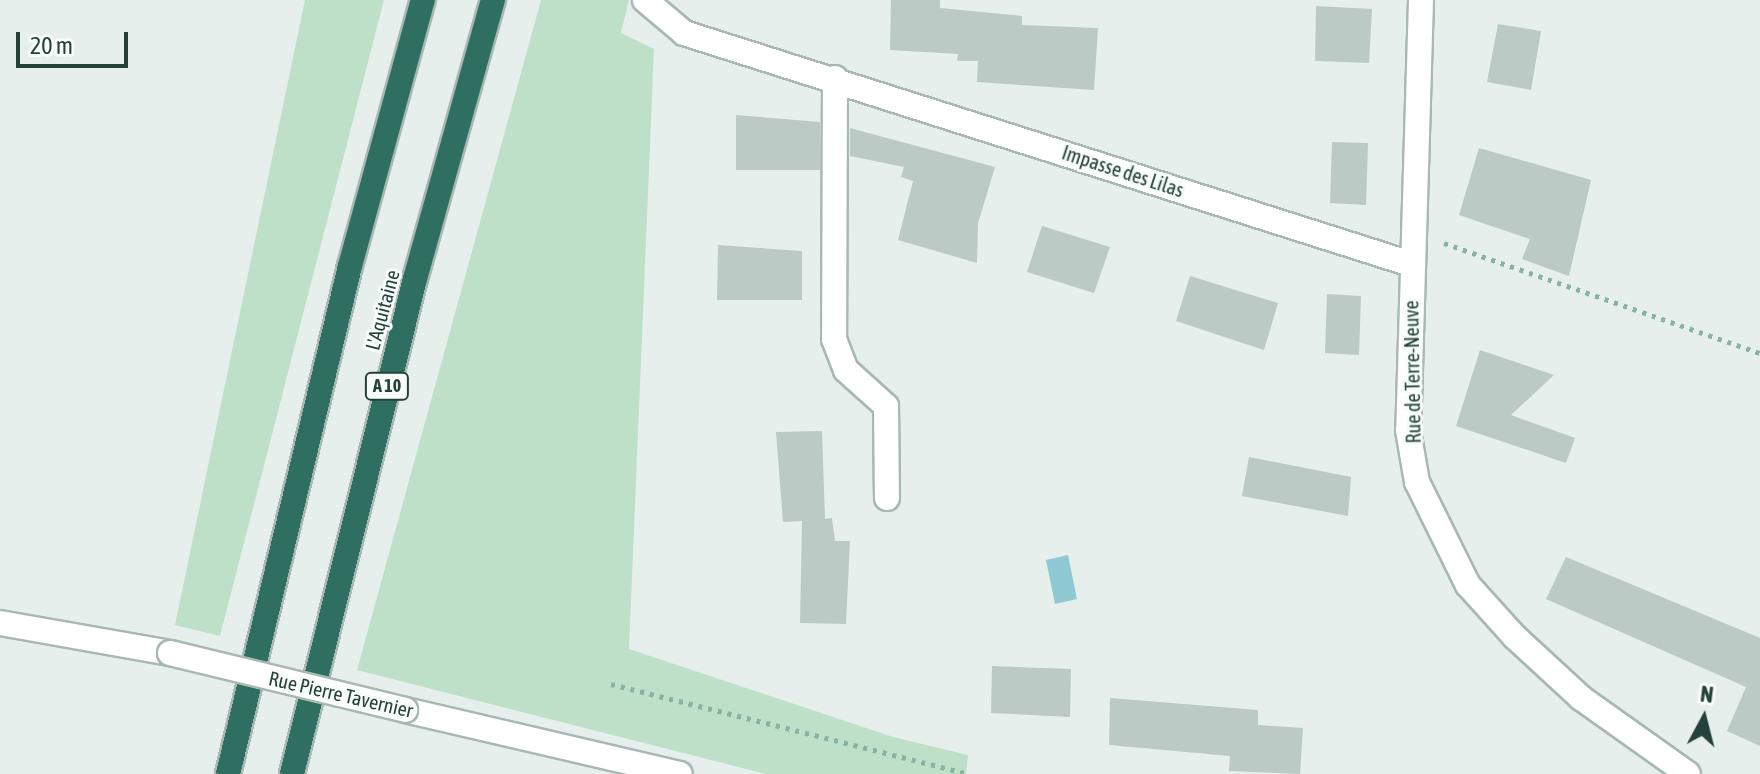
<!DOCTYPE html>
<style>
body{margin:0}
#map{position:relative;width:1760px;height:774px;overflow:hidden;background:#e6efeb;font-family:"Asap Condensed",sans-serif}
div>[style]{position:absolute}
.green>*{inset:0;background:#bfe0c8}
.water>*{inset:0;background:#8ec9d4}
.building>*{inset:0;background:#bbcac4}
.path>*{height:5px;margin-top:-2.5px;transform-origin:0;background:repeating-linear-gradient(90deg,#86b3a5 0 4px,transparent 0 10px)}
.roads{filter:drop-shadow(2px 0 #a8b8b2) drop-shadow(-2px 0 #a8b8b2) drop-shadow(0 2px #a8b8b2) drop-shadow(0 -2px #a8b8b2)}
.minor>*{height:24px;margin:-12px;padding:0 12px;transform-origin:12px;border-radius:12px;background:#fff}
.motorway>*{height:24px;margin:-12px;padding:0 12px;transform-origin:12px;border-radius:12px;background:#2f6f62}
.bridges{filter:drop-shadow(2px 0 #a8b8b2) drop-shadow(-2px 0 #a8b8b2) drop-shadow(0 2px #a8b8b2) drop-shadow(0 -2px #a8b8b2)}
.minor-bridge>*{height:24px;margin:-12px;padding:0 12px;transform-origin:12px;border-radius:12px;background:#fff}
span{translate:-50% -50%;white-space:nowrap;text-align:center;line-height:1.15;-webkit-text-stroke:6px #f7fbf9;paint-order:stroke}
.shield-label span{padding:2px 6px;background:#f7fbf9;border:2px solid;border-radius:6px;-webkit-text-stroke-width:0}
.shield-label{font-size:18px;color:#24423a;font-weight:700}
.street-label{font-size:20px;color:#24423a}
.north{position:absolute;left:1664px;top:678px;width:80px;height:80px;-webkit-text-stroke:6px #f7fbf9;paint-order:stroke;rotate:7deg;font-size:22px;font-weight:700;line-height:32px;text-align:center;color:#24423a}
.north::after{content:'';display:block;margin:auto;width:28px;height:36px;background:#24423a;clip-path:polygon(50% 0,100% 100%,50% 72%,0 100%)}
.scale{position:absolute;left:16px;top:32px;width:112px;height:36px;box-sizing:border-box;border:4px solid #24423a;border-top:0;padding-left:10px;font-size:24px;line-height:28px;white-space:nowrap;color:#24423a;-webkit-text-stroke:6px #f7fbf9;paint-order:stroke}
</style>
<div id="map">
<div class="green">
<div style="clip-path:polygon(305px 0,384px 0,220px 636px,175px 625px)"></div>
<div style="clip-path:polygon(541px 0,629px 0,621px 33px,654px 49px,629px 649px,893px 737px,968px 755px,966px 774px,766px 774px,357px 670px)"></div>
</div>
<div class="water">
<div style="clip-path:polygon(1068px 555px,1077px 599px,1055px 604px,1046px 560px)"></div>
</div>
<div class="building">
<div style="clip-path:polygon(891px 0,940px 0,940px 8px,1022px 16px,1022px 25px,1098px 28px,1094px 90px,977px 82px,978px 61px,957px 61px,958px 54px,890px 50px)"></div>
<div style="clip-path:polygon(1316px 6px,1372px 9px,1369px 63px,1315px 61px)"></div>
<div style="clip-path:polygon(1498px 24px,1541px 31px,1531px 90px,1487px 82px)"></div>
<div style="clip-path:polygon(736px 115px,820px 122px,820px 170px,736px 170px)"></div>
<div style="clip-path:polygon(850px 128px,995px 167px,978px 223px,977px 263px,898px 240px,913px 181px,901px 177px,904px 167px,850px 156px)"></div>
<div style="clip-path:polygon(1332px 142px,1368px 143px,1366px 205px,1330px 203px)"></div>
<div style="clip-path:polygon(1479px 148px,1591px 180px,1569px 276px,1522px 259px,1530px 239px,1459px 215px)"></div>
<div style="clip-path:polygon(1042px 226px,1110px 247px,1094px 293px,1027px 272px)"></div>
<div style="clip-path:polygon(718px 245px,802px 251px,802px 300px,717px 300px)"></div>
<div style="clip-path:polygon(1190px 276px,1278px 303px,1264px 350px,1176px 321px)"></div>
<div style="clip-path:polygon(1327px 294px,1361px 296px,1359px 355px,1325px 353px)"></div>
<div style="clip-path:polygon(1480px 350px,1554px 375px,1511px 415px,1575px 438px,1566px 463px,1456px 426px)"></div>
<div style="clip-path:polygon(822px 431px,825px 519px,832px 518px,835px 541px,850px 541px,846px 624px,800px 623px,802px 521px,783px 522px,776px 432px)"></div>
<div style="clip-path:polygon(1249px 457px,1351px 477px,1348px 516px,1242px 496px)"></div>
<div style="clip-path:polygon(1566px 557px,1760px 638px,1760px 746px,1727px 731px,1746px 687px,1546px 599px)"></div>
<div style="clip-path:polygon(992px 666px,1071px 669px,1070px 717px,991px 713px)"></div>
<div style="clip-path:polygon(1110px 698px,1258px 710px,1258px 725px,1303px 728px,1300px 774px,1229px 771px,1230px 756px,1109px 745px)"></div>
</div>
<div class="path">
<div style="left:1444px;top:243px;width:335px;rotate:19.2deg"></div>
<div style="left:611px;top:684px;width:368px;rotate:14.1deg"></div>
</div>
<div class="roads">
<div class="minor">
<div style="left:645px;top:0;width:51px;rotate:40.2deg"></div>
<div style="left:684px;top:33px;width:763px;rotate:17.63deg"></div>
<div style="left:1421px;top:0;width:430px;rotate:91.7deg"></div>
<div style="left:1408px;top:430px;width:53px;rotate:80.2deg"></div>
<div style="left:1417px;top:482px;width:115px;rotate:63.7deg"></div>
<div style="left:1468px;top:585px;width:70px;rotate:47.9deg"></div>
<div style="left:1515px;top:637px;width:90px;rotate:42.7deg"></div>
<div style="left:1581px;top:698px;width:131px;rotate:35.4deg"></div>
<div style="left:835px;top:78px;width:261px;rotate:90.2deg"></div>
<div style="left:834px;top:339px;width:33px;rotate:69deg"></div>
<div style="left:846px;top:370px;width:54px;rotate:42deg"></div>
<div style="left:886px;top:406px;width:92px;rotate:89.4deg"></div>
<div style="left:0;top:623px;width:173px;rotate:10deg"></div>
<div style="left:405px;top:710px;width:282px;rotate:13.1deg"></div>
</div>
<div class="motorway">
<div style="left:228px;top:774px;width:522px;rotate:-76.5deg"></div>
<div style="left:350px;top:266px;width:276px;rotate:-74.7deg"></div>
<div style="left:292px;top:774px;width:510px;rotate:-76.05deg"></div>
<div style="left:415px;top:279px;width:290px;rotate:-74.4deg"></div>
</div>
</div>
<div class="bridges">
<div class="minor-bridge">
<div style="left:170px;top:653px;width:242px;rotate:13.6deg"></div>
</div>
</div>
<div class="shield-label">
<span style="left:387px;top:386px">A 10</span>
</div>
<div class="street-label">
<span style="left:1123px;top:171px;rotate:18deg">Impasse des Lilas</span>
<span style="left:382px;top:310px;rotate:-75deg">L'Aquitaine</span>
<span style="left:1412px;top:372px;rotate:-91deg">Rue de Terre-Neuve</span>
<span style="left:341px;top:694px;rotate:13deg">Rue Pierre Tavernier</span>
</div>
<div class="north">N</div>
<div class="scale">20 m</div>
</div>
